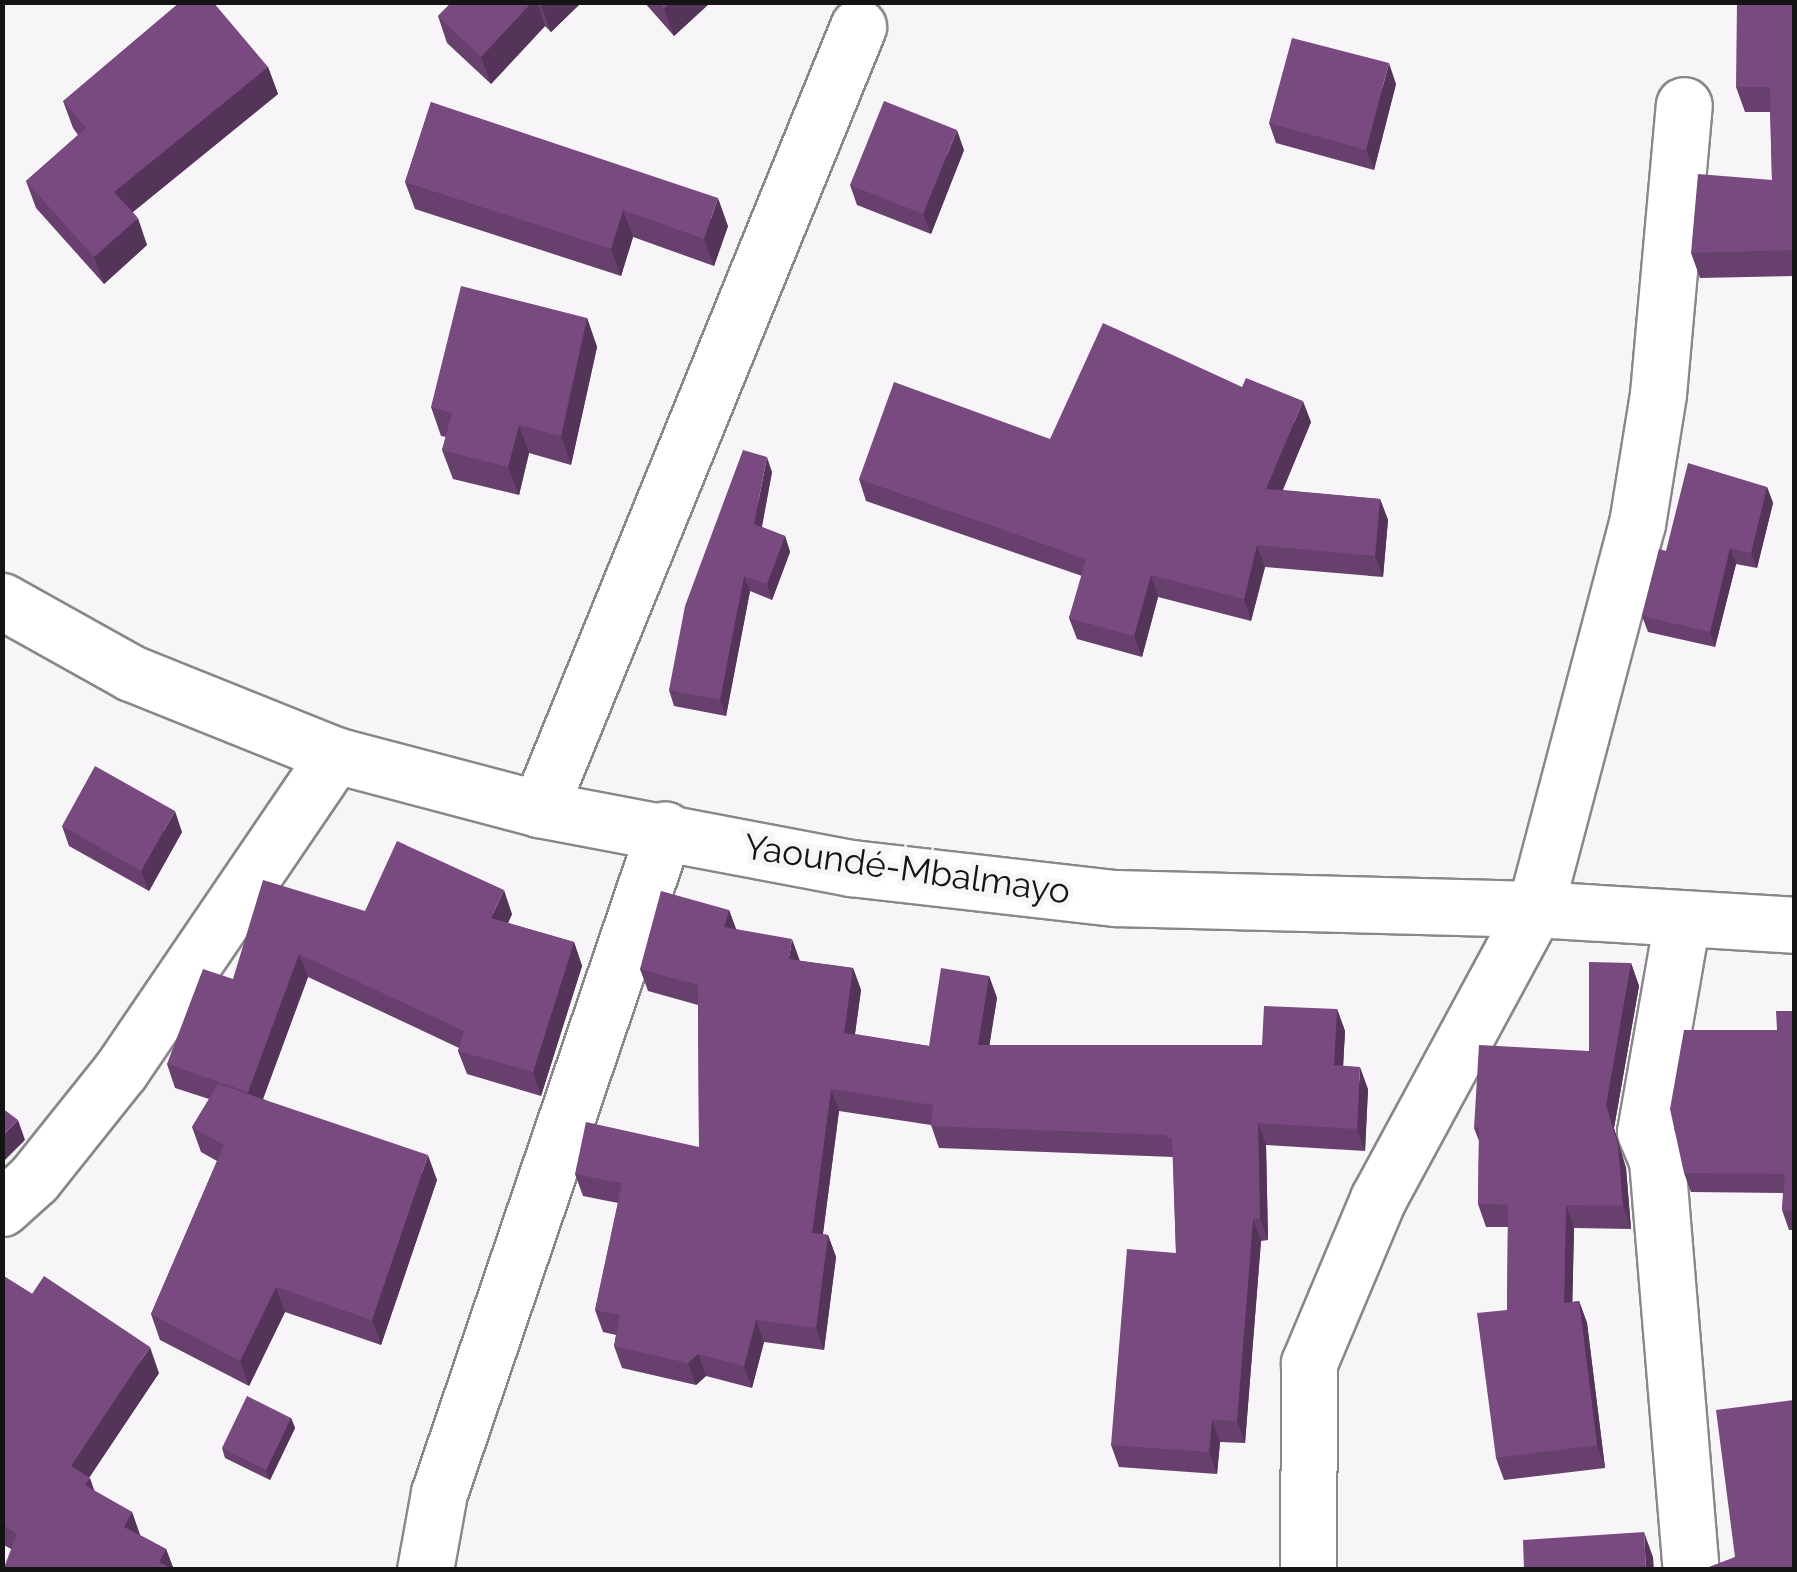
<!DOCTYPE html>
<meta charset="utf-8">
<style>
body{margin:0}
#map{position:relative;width:1797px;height:1572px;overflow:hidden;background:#f8f5f8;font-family:Raleway,sans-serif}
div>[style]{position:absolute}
.roads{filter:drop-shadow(2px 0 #898789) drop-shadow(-2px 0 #898789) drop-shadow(0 2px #898789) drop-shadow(0 -2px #898789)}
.street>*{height:55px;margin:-27.5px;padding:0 27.5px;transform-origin:27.5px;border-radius:27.5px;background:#fff}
.highway>*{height:55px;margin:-27.5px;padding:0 27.5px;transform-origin:27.5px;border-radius:27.5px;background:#fff}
.wall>*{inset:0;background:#68406e}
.shaded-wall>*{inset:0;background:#55345a}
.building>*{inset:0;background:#794a80}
span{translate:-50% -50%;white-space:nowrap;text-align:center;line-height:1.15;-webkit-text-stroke:10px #f8f5f8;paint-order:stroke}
.street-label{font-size:35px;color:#151415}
.frame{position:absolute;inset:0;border:5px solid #151415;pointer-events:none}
</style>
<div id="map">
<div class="roads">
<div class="street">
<div style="left:539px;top:809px;width:845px;rotate:-67.81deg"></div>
<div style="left:1682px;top:920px;width:215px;rotate:99.9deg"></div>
<div style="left:1645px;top:1132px;width:30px;rotate:67deg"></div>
<div style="left:1657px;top:1160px;width:411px;rotate:85.3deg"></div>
<div style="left:2px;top:1208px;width:43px;rotate:-42.2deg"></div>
<div style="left:34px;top:1179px;width:139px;rotate:-51.4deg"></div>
<div style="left:121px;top:1070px;width:381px;rotate:-55.8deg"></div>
<div style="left:425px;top:1570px;width:78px;rotate:-79.7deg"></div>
<div style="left:439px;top:1493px;width:701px;rotate:-71.2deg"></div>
<div style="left:1308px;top:1570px;width:207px;rotate:-89.7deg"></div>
<div style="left:1309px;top:1363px;width:178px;rotate:-67.2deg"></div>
<div style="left:1378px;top:1199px;width:330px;rotate:-61.6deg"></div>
<div style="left:1535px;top:909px;width:398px;rotate:-75.2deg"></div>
<div style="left:1637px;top:524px;width:132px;rotate:-80.8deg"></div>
<div style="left:1658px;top:394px;width:290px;rotate:-84.9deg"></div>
</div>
<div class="highway">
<div style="left:2px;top:601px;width:148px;rotate:29.2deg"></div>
<div style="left:131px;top:673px;width:220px;rotate:21.9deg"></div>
<div style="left:335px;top:755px;width:211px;rotate:14.8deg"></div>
<div style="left:539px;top:809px;width:318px;rotate:10.7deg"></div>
<div style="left:851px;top:868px;width:266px;rotate:6.5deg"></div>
<div style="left:1115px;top:898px;width:420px;rotate:1.5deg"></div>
<div style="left:1535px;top:909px;width:259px;rotate:3.5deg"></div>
</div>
</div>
<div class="wall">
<div style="clip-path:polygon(452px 2px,582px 2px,551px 32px,545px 26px,491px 84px,447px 43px,438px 16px)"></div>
<div style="clip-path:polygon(644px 2px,711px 2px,674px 36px)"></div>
<div style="clip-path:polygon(1794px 2px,1794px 276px,1700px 278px,1691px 253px,1772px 180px,1770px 112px,1745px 112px,1736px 87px)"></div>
<div style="clip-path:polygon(268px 67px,278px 94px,133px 212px,147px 245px,104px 284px,36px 208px,26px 181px,78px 135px,73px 128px,63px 101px)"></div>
<div style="clip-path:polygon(1396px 84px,1374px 170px,1276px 143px,1269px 123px)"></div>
<div style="clip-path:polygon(431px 102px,728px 226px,714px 266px,633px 237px,621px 276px,415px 209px,405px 182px)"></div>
<div style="clip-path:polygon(964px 150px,931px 234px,857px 205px,850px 185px)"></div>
<div style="clip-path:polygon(587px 318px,597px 347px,571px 465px,529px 453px,519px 495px,453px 479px,442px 450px,446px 437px,441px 436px,431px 407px)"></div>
<div style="clip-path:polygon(1311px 422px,1283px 490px,1380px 499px,1388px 520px,1383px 577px,1265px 567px,1251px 621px,1158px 597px,1142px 657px,1077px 639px,1069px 618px,1082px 576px,866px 501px,859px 479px,1050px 439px)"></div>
<div style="clip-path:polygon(772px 472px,762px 527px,785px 536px,790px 552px,772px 600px,750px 591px,726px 716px,674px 706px,669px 690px)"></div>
<div style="clip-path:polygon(1767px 487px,1773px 503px,1757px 568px,1736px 564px,1715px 647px,1648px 632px,1642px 616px,1666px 551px)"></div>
<div style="clip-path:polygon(62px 826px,182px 832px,149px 891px,69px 846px)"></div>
<div style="clip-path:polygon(729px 910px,736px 929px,800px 961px,853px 968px,861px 990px,855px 1034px,929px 1046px,989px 976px,997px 998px,989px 1045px,1262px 1045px,1337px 1009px,1345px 1031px,1343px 1066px,1368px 1089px,1365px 1151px,1266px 1145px,1268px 1240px,1261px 1241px,1245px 1443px,1220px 1442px,1217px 1474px,1119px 1467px,1111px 1445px,1176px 1253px,1173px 1157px,939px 1148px,931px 1125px,839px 1111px,823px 1234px,828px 1235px,836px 1257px,824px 1350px,764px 1342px,752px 1388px,706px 1376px,696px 1385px,622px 1368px,614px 1346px,616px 1335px,603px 1332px,595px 1310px,618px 1203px,583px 1196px,575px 1174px,699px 1147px,698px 1005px,648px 991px,640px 969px)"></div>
<div style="clip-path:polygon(365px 911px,512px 914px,508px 923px,574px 942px,582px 966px,541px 1096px,467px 1074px,458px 1051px,459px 1048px,308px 977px,263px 1099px,437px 1180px,381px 1345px,285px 1312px,249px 1386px,160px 1340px,151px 1314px,217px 1161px,201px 1152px,192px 1127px,209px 1099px,175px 1088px,167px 1064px,233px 979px)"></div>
<div style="clip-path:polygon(1631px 963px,1639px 986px,1614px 1128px,1626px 1168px,1631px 1229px,1574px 1228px,1572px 1302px,1579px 1301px,1587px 1323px,1605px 1468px,1504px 1480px,1496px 1458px,1507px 1310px,1508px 1227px,1486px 1227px,1478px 1204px,1479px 1141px,1474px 1128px,1589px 1051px)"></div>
<div style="clip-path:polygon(1794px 1011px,1794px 1230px,1789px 1230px,1782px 1210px,1783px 1193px,1691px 1192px,1684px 1173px,1777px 1030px)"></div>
<div style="clip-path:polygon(2px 1275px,159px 1373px,89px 1478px,94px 1491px,132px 1512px,140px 1535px,166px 1549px,174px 1570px,11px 1549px,2px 1544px)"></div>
<div style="clip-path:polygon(291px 1418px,295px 1428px,270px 1480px,225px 1458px,222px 1448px)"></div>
</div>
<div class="shaded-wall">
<div style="clip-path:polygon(532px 2px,537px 2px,545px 26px,491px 84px,481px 57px)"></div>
<div style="clip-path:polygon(544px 2px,582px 2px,551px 32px,541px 5px)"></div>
<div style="clip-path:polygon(670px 2px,711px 2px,674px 36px,664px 9px)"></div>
<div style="clip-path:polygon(1389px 63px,1396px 84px,1374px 170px,1366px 150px)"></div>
<div style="clip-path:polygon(268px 67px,278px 94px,124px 219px,114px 192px)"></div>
<div style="clip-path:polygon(957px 130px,964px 150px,931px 234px,923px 214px)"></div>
<div style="clip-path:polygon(718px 198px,728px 226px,714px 266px,704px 239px)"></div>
<div style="clip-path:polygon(623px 210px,633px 237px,621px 276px,611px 249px)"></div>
<div style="clip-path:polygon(138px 218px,147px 245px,104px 284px,94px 257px)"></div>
<div style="clip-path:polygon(587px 318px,597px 347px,571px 465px,561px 436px)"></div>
<div style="clip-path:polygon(1303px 401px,1311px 422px,1274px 510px,1266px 489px)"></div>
<div style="clip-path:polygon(519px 425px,529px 453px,519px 495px,508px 467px)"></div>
<div style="clip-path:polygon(767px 457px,772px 472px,759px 540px,754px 524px)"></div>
<div style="clip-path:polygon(1767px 487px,1773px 503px,1757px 568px,1751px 553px)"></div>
<div style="clip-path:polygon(1380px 499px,1388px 520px,1383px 577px,1375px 556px)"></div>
<div style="clip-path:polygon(785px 536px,790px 552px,772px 600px,767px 584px)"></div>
<div style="clip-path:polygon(1257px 545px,1265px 567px,1251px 621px,1244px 599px)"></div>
<div style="clip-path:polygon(1730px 548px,1736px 564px,1715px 647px,1710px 632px)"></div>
<div style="clip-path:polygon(1151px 575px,1158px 597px,1142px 657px,1134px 636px)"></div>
<div style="clip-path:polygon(744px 576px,750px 591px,726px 716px,720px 700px)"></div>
<div style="clip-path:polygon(175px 811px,182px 832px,149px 891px,141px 871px)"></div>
<div style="clip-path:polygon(504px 890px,512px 914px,500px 941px,491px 918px)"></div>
<div style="clip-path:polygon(729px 910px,737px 932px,724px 927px)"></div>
<div style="clip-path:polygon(792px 939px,800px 961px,789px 959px)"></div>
<div style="clip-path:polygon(574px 942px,582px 966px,541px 1096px,533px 1072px)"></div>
<div style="clip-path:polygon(299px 954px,308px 977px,257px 1115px,248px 1092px)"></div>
<div style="clip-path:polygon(1631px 963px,1639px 986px,1614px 1128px,1626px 1168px,1631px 1229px,1623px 1206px,1606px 1105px)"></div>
<div style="clip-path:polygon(853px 968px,861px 990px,852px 1055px,844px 1033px)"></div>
<div style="clip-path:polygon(989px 976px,997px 998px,986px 1067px,978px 1045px)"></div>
<div style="clip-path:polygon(1337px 1009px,1345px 1031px,1342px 1087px,1334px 1065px)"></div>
<div style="clip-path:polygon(1360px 1067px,1368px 1089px,1365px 1151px,1357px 1129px)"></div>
<div style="clip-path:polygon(831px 1089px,839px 1111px,820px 1255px,812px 1233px)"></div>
<div style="clip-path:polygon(18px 1120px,25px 1140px,2px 1163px,2px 1136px)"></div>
<div style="clip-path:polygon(1258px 1123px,1266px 1145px,1268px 1240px,1260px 1218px)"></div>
<div style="clip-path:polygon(428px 1155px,437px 1180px,381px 1345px,372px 1320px)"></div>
<div style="clip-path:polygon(1566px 1205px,1574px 1228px,1572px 1325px,1564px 1303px)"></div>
<div style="clip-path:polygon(1253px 1219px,1261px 1241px,1245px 1443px,1237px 1421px)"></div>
<div style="clip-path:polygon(828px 1235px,836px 1257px,824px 1350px,816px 1328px)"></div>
<div style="clip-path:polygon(276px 1287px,285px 1312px,249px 1386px,240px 1361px)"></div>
<div style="clip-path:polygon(1579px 1301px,1587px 1323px,1605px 1468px,1597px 1445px)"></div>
<div style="clip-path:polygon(756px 1320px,764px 1342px,752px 1388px,744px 1366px)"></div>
<div style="clip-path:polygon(150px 1347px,159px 1373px,80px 1491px,71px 1466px)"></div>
<div style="clip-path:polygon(698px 1354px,706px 1376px,696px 1385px,688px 1363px)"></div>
<div style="clip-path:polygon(291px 1418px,295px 1428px,270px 1480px,266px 1470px)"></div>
<div style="clip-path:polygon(1212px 1420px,1220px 1442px,1217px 1474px,1209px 1452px)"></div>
<div style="clip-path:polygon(90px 1478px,99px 1504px,85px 1485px)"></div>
<div style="clip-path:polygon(132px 1512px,141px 1538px,124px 1527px)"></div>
<div style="clip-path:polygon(1644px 1532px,1653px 1557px,1654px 1570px,1646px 1570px)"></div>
<div style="clip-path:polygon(166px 1549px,174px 1570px,159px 1562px)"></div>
</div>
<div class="building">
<div style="clip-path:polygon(180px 2px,213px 2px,268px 67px,114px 192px,138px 218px,94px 257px,26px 181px,86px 128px,63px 101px)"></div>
<div style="clip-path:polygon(452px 2px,532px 2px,481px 57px,438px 16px)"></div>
<div style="clip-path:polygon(658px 2px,670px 2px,664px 9px)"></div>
<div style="clip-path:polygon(1737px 2px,1794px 2px,1794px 250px,1691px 253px,1698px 174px,1772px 180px,1770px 87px,1736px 87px)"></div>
<div style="clip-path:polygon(1292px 38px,1389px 63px,1366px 150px,1269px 123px)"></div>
<div style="clip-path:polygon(884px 101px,957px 130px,923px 214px,850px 185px)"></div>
<div style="clip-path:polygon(431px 102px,718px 198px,704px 239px,623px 210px,611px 249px,405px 182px)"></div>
<div style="clip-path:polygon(461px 286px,587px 318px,561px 436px,519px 425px,508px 467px,442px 450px,452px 413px,431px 407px)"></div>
<div style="clip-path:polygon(1103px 323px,1242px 387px,1246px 378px,1303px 401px,1266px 489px,1380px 499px,1375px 556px,1257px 545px,1244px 599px,1151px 575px,1134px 636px,1069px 618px,1086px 559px,859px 479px,894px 382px,1050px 439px)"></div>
<div style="clip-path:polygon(743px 450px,767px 457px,754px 524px,785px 536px,767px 584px,744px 576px,720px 700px,669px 690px,685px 606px)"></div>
<div style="clip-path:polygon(1688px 463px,1767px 487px,1751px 553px,1730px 548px,1710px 632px,1642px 616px,1659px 549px,1666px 551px)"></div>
<div style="clip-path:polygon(95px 766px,175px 811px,141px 871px,62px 826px)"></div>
<div style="clip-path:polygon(397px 841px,504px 890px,491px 918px,574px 942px,533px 1072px,458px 1051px,464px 1031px,299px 954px,248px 1092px,167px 1064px,203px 969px,233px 979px,263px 880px,365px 911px)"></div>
<div style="clip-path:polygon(661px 891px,729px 910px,724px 927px,792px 939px,789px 959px,853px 968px,844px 1033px,929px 1046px,941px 968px,989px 976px,978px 1045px,1262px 1045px,1264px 1006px,1337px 1009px,1334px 1065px,1360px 1067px,1357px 1129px,1258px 1123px,1260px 1218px,1253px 1219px,1237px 1421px,1212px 1420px,1209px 1452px,1111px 1445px,1127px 1249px,1176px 1253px,1172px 1139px,1165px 1135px,931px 1126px,933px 1105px,831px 1089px,812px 1233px,828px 1235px,816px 1328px,756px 1320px,744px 1366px,698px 1354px,688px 1363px,614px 1346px,620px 1315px,595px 1310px,622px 1183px,575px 1174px,586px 1122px,699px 1147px,698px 985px,640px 969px)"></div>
<div style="clip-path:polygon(1589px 962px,1631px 963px,1606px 1105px,1618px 1145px,1623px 1206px,1566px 1205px,1564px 1303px,1579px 1301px,1597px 1445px,1496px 1458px,1477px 1313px,1507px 1310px,1508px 1205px,1478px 1204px,1479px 1128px,1474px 1128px,1479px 1045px,1589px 1051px)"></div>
<div style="clip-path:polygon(1776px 1011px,1794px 1011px,1794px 1211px,1782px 1210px,1785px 1174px,1684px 1173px,1670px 1109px,1684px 1030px,1777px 1030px)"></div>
<div style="clip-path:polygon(218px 1084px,428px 1155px,372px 1320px,276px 1287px,240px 1361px,151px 1314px,224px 1145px,192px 1127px)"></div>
<div style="clip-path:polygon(2px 1108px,18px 1120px,2px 1136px)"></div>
<div style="clip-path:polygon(2px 1275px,32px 1294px,44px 1276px,150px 1347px,71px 1466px,90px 1478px,85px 1485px,132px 1512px,124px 1527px,166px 1549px,159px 1562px,174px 1570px,3px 1570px,17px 1534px,2px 1524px)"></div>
<div style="clip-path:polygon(247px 1396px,291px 1418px,266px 1470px,222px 1448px)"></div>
<div style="clip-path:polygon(1794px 1400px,1794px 1570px,1701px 1570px,1735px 1557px,1716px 1410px)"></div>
<div style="clip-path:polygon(1644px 1532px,1646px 1570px,1524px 1570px,1523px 1540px)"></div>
</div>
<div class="street-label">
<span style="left:907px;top:869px;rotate:8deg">Yaoundé-Mbalmayo</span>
</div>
<div class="frame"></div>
</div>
